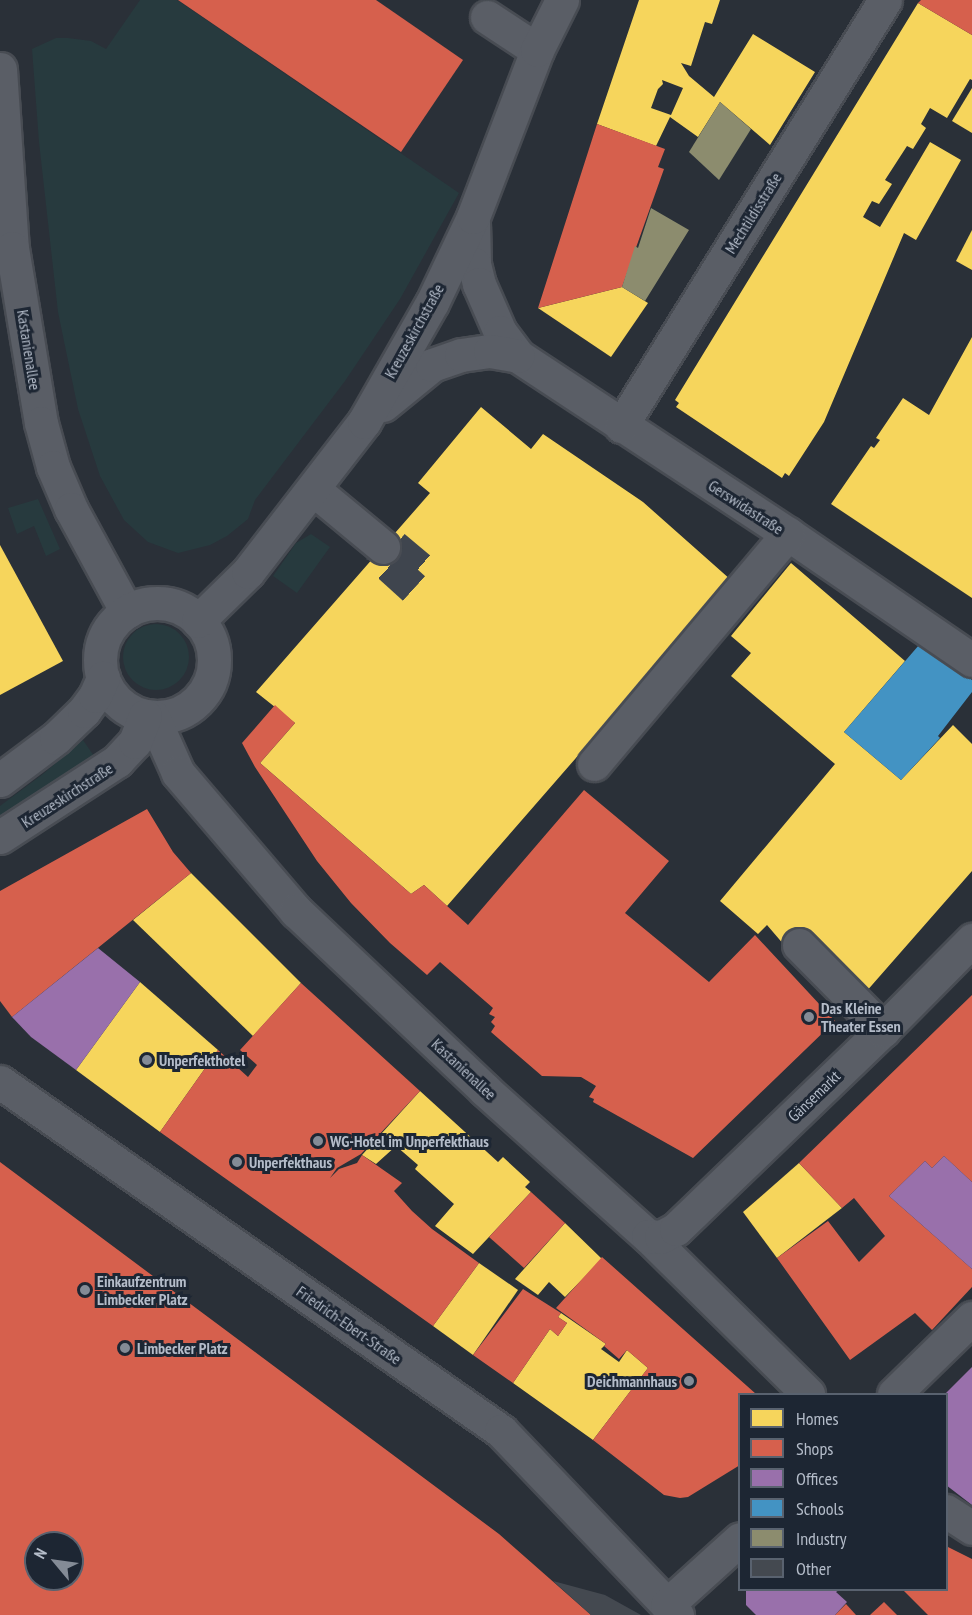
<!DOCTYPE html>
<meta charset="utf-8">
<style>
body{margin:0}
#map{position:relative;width:972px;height:1615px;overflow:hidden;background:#2a3038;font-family:"PT Sans Narrow",sans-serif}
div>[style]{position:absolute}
.green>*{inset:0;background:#273a3e}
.round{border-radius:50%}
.homes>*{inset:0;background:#f6d55c}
.shops>*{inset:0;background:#d6604d}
.offices>*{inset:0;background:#9970ab}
.schools>*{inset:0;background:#4393c3}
.industry>*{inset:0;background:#8c8c6e}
.building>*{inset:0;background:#444950}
.minor-tunnel>*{height:33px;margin-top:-16.5px;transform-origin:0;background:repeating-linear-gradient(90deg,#3f454e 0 33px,transparent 0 49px)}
.roads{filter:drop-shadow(2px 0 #484c53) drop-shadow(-2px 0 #484c53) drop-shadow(0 2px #484c53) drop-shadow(0 -2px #484c53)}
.minor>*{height:33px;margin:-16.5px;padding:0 16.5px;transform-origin:16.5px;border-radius:16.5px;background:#5a5e66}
.minor>.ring{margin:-16.5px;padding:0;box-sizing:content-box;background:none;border:33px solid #5a5e66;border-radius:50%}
.dots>*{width:16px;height:16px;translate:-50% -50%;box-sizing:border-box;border:3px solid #1d2633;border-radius:50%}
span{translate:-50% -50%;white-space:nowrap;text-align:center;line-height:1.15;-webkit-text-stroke:6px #1d2633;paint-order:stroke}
.street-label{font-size:16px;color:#b4bcc9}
.poi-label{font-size:16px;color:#b4bcc9;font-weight:700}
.left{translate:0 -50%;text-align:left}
.right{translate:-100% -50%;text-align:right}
.legend{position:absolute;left:738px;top:1393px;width:210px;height:198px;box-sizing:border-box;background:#1d2633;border:2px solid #59626f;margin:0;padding:8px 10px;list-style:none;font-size:18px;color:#b4bcc9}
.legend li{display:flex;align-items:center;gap:12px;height:30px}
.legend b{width:30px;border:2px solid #59626f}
.north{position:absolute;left:24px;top:1531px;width:60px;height:60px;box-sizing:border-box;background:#1d2633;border:2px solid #59626f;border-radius:50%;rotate:299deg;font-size:16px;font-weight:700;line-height:24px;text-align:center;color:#b4bcc9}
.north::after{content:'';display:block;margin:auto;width:21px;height:27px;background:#848b96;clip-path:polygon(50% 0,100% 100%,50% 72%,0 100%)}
</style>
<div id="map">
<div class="green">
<div style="clip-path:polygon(140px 0,177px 0,459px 193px,400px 299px,345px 381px,255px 500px,248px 519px,227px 536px,210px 545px,178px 553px,148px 542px,124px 520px,100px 476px,78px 409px,58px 312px,39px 142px,32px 49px,56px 38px,68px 38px,91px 41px,106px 49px)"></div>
<div style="clip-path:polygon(38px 499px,60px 549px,46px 556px,34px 526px,17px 534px,8px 508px)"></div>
<div style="clip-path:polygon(311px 534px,330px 547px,297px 593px,273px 576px,296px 543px)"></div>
<div class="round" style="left:123px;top:624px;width:66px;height:66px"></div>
<div style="clip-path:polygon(83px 740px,96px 759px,0 821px,0 806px,43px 774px)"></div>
</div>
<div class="homes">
<div style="clip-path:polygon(evenodd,639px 0,720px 0,712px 24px,705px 22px,691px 66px,681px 63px,689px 76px,714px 97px,753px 34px,815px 72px,770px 145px,720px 102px,698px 137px,670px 117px,656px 146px,597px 124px,639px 0,662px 80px,683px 88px,671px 115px,651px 108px,658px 89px,663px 84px,662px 80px)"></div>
<div style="clip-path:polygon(918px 3px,972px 35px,972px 80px,970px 79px,947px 118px,930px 108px,921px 124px,926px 128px,913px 149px,907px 146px,885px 180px,892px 184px,879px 204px,872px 201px,863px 217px,880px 227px,930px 142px,961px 160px,916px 240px,904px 233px,824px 422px,789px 476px,785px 473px,782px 478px,676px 407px,679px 403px,675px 400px)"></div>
<div style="clip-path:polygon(972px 88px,972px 133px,952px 121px)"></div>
<div style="clip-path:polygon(972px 230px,972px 270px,956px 261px)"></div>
<div style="clip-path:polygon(622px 287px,648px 303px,611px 357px,538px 308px)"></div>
<div style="clip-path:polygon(972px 337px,972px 598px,831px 504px,871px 446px,874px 448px,880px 440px,876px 438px,903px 398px,929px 415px)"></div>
<div style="clip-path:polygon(481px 407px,531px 449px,543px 434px,643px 502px,731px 580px,447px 906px,424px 885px,411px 894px,260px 763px,295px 723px,256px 692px,430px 493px,418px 483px)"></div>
<div style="clip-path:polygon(0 545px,63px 661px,0 695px)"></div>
<div style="clip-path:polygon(791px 563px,905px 661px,844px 732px,901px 780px,953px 725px,972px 744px,972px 871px,865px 993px,791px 953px,767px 925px,758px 934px,720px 901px,835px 764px,731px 676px,751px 653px,731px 636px)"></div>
<div style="clip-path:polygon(191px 873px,301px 983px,253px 1036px,133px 920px)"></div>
<div style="clip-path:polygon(140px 982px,218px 1050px,160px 1132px,76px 1070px)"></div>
<div style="clip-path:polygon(420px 1091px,498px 1162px,503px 1157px,530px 1182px,525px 1187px,531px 1192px,473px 1254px,435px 1226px,454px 1204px,415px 1169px,418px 1165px,396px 1146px,376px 1164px,362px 1155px)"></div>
<div style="clip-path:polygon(799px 1163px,842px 1208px,777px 1258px,743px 1212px)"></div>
<div style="clip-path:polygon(565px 1223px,602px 1259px,565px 1297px,549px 1282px,538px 1295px,515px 1279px)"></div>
<div style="clip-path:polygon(479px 1263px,518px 1290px,473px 1355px,433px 1326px)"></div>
<div style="clip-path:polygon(561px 1313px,606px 1344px,601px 1349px,619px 1362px,627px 1350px,648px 1368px,593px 1440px,513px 1383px,550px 1329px,558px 1336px,567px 1323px,558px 1317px)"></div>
</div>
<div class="shops">
<div style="clip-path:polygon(178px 0,376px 0,463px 60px,401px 152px)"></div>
<div style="clip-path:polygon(921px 0,972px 0,972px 35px,918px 3px)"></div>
<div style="clip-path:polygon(597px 124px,665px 149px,658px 167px,664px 169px,622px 287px,538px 308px)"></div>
<div style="clip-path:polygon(275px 705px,295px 723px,260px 763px,411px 894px,424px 885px,468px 925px,584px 790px,669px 861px,625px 913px,709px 982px,755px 935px,835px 1021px,693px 1158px,593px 1102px,594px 1099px,589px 1097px,596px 1086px,581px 1077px,542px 1076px,491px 1032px,495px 1026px,491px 1022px,495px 1017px,489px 1014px,493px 1008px,440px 962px,427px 975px,390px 943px,351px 903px,317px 861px,255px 767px,242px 743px)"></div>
<div style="clip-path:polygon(147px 809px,173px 852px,191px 873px,12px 1017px,0 1001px,0 891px)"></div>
<div style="clip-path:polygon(301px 983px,420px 1091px,361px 1154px,337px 1168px,330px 1178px,339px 1169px,357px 1163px,362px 1155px,402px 1183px,394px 1191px,412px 1211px,432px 1229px,479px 1263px,433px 1326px,160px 1132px,218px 1050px,248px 1077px,257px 1065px,240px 1050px)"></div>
<div style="clip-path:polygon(972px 995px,972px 1182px,944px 1156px,932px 1168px,925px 1161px,889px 1196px,972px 1269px,972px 1287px,932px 1330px,915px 1313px,850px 1360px,777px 1258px,828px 1221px,859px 1262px,885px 1236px,854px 1198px,842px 1208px,799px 1163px)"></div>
<div style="clip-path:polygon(evenodd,0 1162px,499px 1534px,591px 1615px,0 1615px,0 1162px,36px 1543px,72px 1543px,72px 1579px,36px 1579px,36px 1543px)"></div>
<div style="clip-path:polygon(531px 1192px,565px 1223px,524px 1268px,489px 1237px)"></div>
<div style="clip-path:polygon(602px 1257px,756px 1394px,740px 1394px,740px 1465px,688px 1497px,680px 1498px,664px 1495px,593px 1440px,648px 1368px,627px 1350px,619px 1359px,604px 1346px,606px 1344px,556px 1308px)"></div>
<div style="clip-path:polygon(523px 1289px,561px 1313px,558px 1317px,567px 1323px,558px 1336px,550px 1329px,513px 1383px,473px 1355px)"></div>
<div style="clip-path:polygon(946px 1546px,972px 1559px,972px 1615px,928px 1615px,903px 1590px,946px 1590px)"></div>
<div style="clip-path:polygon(884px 1602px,897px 1615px,870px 1615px)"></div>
<div style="clip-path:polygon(846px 1604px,856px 1615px,835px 1615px)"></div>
</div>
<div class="offices">
<div style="clip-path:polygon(98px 948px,140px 982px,76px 1070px,31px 1037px,12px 1017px)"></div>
<div style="clip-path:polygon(944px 1156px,972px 1182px,972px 1269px,889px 1196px,925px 1161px,932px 1168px)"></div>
<div style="clip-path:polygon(972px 1367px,972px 1505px,946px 1485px,945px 1394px)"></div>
<div style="clip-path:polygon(746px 1590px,839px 1590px,836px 1592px,847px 1602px,835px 1615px,756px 1615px,746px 1605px)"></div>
</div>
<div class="schools">
<div style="clip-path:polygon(919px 645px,972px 680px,972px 692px,938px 736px,940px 738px,901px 780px,844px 732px)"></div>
</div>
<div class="industry">
<div style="clip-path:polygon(720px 102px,751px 129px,719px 180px,689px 152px)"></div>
<div style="clip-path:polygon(651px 208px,689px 230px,645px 301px,622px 287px,635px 246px,638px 248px)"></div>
</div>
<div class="building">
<div style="clip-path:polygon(553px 1581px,605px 1595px,641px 1615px,591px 1615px)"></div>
</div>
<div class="minor-tunnel">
<div style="left:414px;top:588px;width:42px;rotate:-137.9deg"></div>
<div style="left:383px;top:560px;width:13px;rotate:-90deg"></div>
<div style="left:383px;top:547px;width:11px;rotate:-5deg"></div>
<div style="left:394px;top:546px;width:42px;rotate:40.2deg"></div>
</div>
<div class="roads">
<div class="minor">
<div style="left:487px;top:17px;width:60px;rotate:33.4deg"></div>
<div style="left:0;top:69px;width:179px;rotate:86.2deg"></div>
<div style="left:12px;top:248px;width:177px;rotate:80.6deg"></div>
<div style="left:41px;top:423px;width:46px;rotate:74.7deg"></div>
<div style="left:53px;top:467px;width:46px;rotate:66.8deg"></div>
<div style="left:71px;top:509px;width:117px;rotate:61.5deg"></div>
<div style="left:473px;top:222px;width:42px;rotate:88.6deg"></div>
<div style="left:474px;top:264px;width:21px;rotate:76deg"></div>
<div style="left:479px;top:284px;width:52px;rotate:66.4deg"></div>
<div style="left:500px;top:332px;width:30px;rotate:53deg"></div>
<div style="left:518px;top:356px;width:323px;rotate:33.4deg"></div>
<div style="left:788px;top:534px;width:223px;rotate:34.4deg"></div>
<div style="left:383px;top:405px;width:63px;rotate:-39.2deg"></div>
<div style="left:432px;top:365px;width:31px;rotate:-19deg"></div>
<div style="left:461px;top:355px;width:29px;rotate:-8deg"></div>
<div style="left:490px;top:351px;width:28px;rotate:10deg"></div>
<div style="left:621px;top:426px;width:501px;rotate:-58.21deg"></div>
<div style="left:313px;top:489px;width:91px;rotate:39.6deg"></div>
<div class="ring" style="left:100px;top:603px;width:81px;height:81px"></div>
<div style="left:198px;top:621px;width:70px;rotate:-44.4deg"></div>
<div style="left:248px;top:572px;width:190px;rotate:-52.3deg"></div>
<div style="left:364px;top:422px;width:137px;rotate:-60.3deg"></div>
<div style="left:432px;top:303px;width:95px;rotate:-64.5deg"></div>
<div style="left:473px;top:217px;width:179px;rotate:-69deg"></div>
<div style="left:537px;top:50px;width:56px;rotate:-63.4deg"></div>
<div style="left:153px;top:717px;width:61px;rotate:65.9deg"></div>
<div style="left:178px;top:773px;width:182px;rotate:49.5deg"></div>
<div style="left:296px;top:911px;width:260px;rotate:43.4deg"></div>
<div style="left:485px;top:1090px;width:219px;rotate:41.9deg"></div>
<div style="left:648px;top:1236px;width:225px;rotate:44.6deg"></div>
<div style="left:594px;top:764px;width:301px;rotate:-49.9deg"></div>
<div style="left:0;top:780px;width:70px;rotate:-36.9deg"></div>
<div style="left:56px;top:738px;width:39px;rotate:-44deg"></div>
<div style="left:84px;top:711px;width:19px;rotate:-54deg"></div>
<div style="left:95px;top:696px;width:20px;rotate:-66deg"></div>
<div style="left:0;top:837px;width:140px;rotate:-33deg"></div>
<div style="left:117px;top:761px;width:26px;rotate:-47deg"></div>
<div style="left:135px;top:742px;width:28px;rotate:-69deg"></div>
<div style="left:799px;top:945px;width:120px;rotate:45.3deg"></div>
<div style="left:0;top:1082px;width:611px;rotate:34.86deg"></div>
<div style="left:501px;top:1431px;width:255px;rotate:46.3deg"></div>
<div style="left:648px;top:1236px;width:13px;rotate:4deg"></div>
<div style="left:661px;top:1237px;width:17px;rotate:-28deg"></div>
<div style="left:676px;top:1229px;width:287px;rotate:-43.9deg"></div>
<div style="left:883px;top:1030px;width:127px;rotate:-45.3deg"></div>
<div style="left:894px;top:1394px;width:109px;rotate:-44.3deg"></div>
<div style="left:946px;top:1511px;width:31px;rotate:33deg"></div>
<div style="left:667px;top:1605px;width:98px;rotate:-42.1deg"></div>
</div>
</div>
<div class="dots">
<div style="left:809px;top:1017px;background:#848b96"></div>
<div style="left:147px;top:1060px;background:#848b96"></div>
<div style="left:318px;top:1141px;background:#848b96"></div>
<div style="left:237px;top:1162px;background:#848b96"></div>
<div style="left:85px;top:1290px;background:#848b96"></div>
<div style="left:125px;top:1348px;background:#848b96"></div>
<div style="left:689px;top:1381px;background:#848b96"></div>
</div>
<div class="street-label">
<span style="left:753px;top:213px;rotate:-58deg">Mechtildisstraße</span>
<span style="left:414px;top:331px;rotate:-61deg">Kreuzeskirchstraße</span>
<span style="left:29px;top:350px;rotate:81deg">Kastanienallee</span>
<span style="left:746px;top:507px;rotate:33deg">Gerswidastraße</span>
<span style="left:67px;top:795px;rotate:-33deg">Kreuzeskirchstraße</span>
<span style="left:464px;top:1069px;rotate:43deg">Kastanienallee</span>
<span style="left:814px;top:1096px;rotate:-44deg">Gänsemarkt</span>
<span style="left:349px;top:1325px;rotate:35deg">Friedrich-Ebert-Straße</span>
</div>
<div class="poi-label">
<span class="left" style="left:821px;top:1017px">Das Kleine<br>Theater Essen</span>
<span class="left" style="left:159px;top:1060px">Unperfekthotel</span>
<span class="left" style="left:330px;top:1141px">WG-Hotel im Unperfekthaus</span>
<span class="left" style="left:249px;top:1162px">Unperfekthaus</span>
<span class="left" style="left:97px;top:1290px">Einkaufzentrum<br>Limbecker Platz</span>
<span class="left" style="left:137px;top:1348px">Limbecker Platz</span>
<span class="right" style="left:677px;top:1381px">Deichmannhaus</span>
</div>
<ul class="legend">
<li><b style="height:16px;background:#f6d55c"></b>Homes</li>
<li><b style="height:16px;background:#d6604d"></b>Shops</li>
<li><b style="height:16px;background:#9970ab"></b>Offices</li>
<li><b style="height:16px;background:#4393c3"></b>Schools</li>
<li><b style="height:16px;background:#8c8c6e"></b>Industry</li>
<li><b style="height:16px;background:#444950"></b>Other</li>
</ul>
<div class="north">N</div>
</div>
